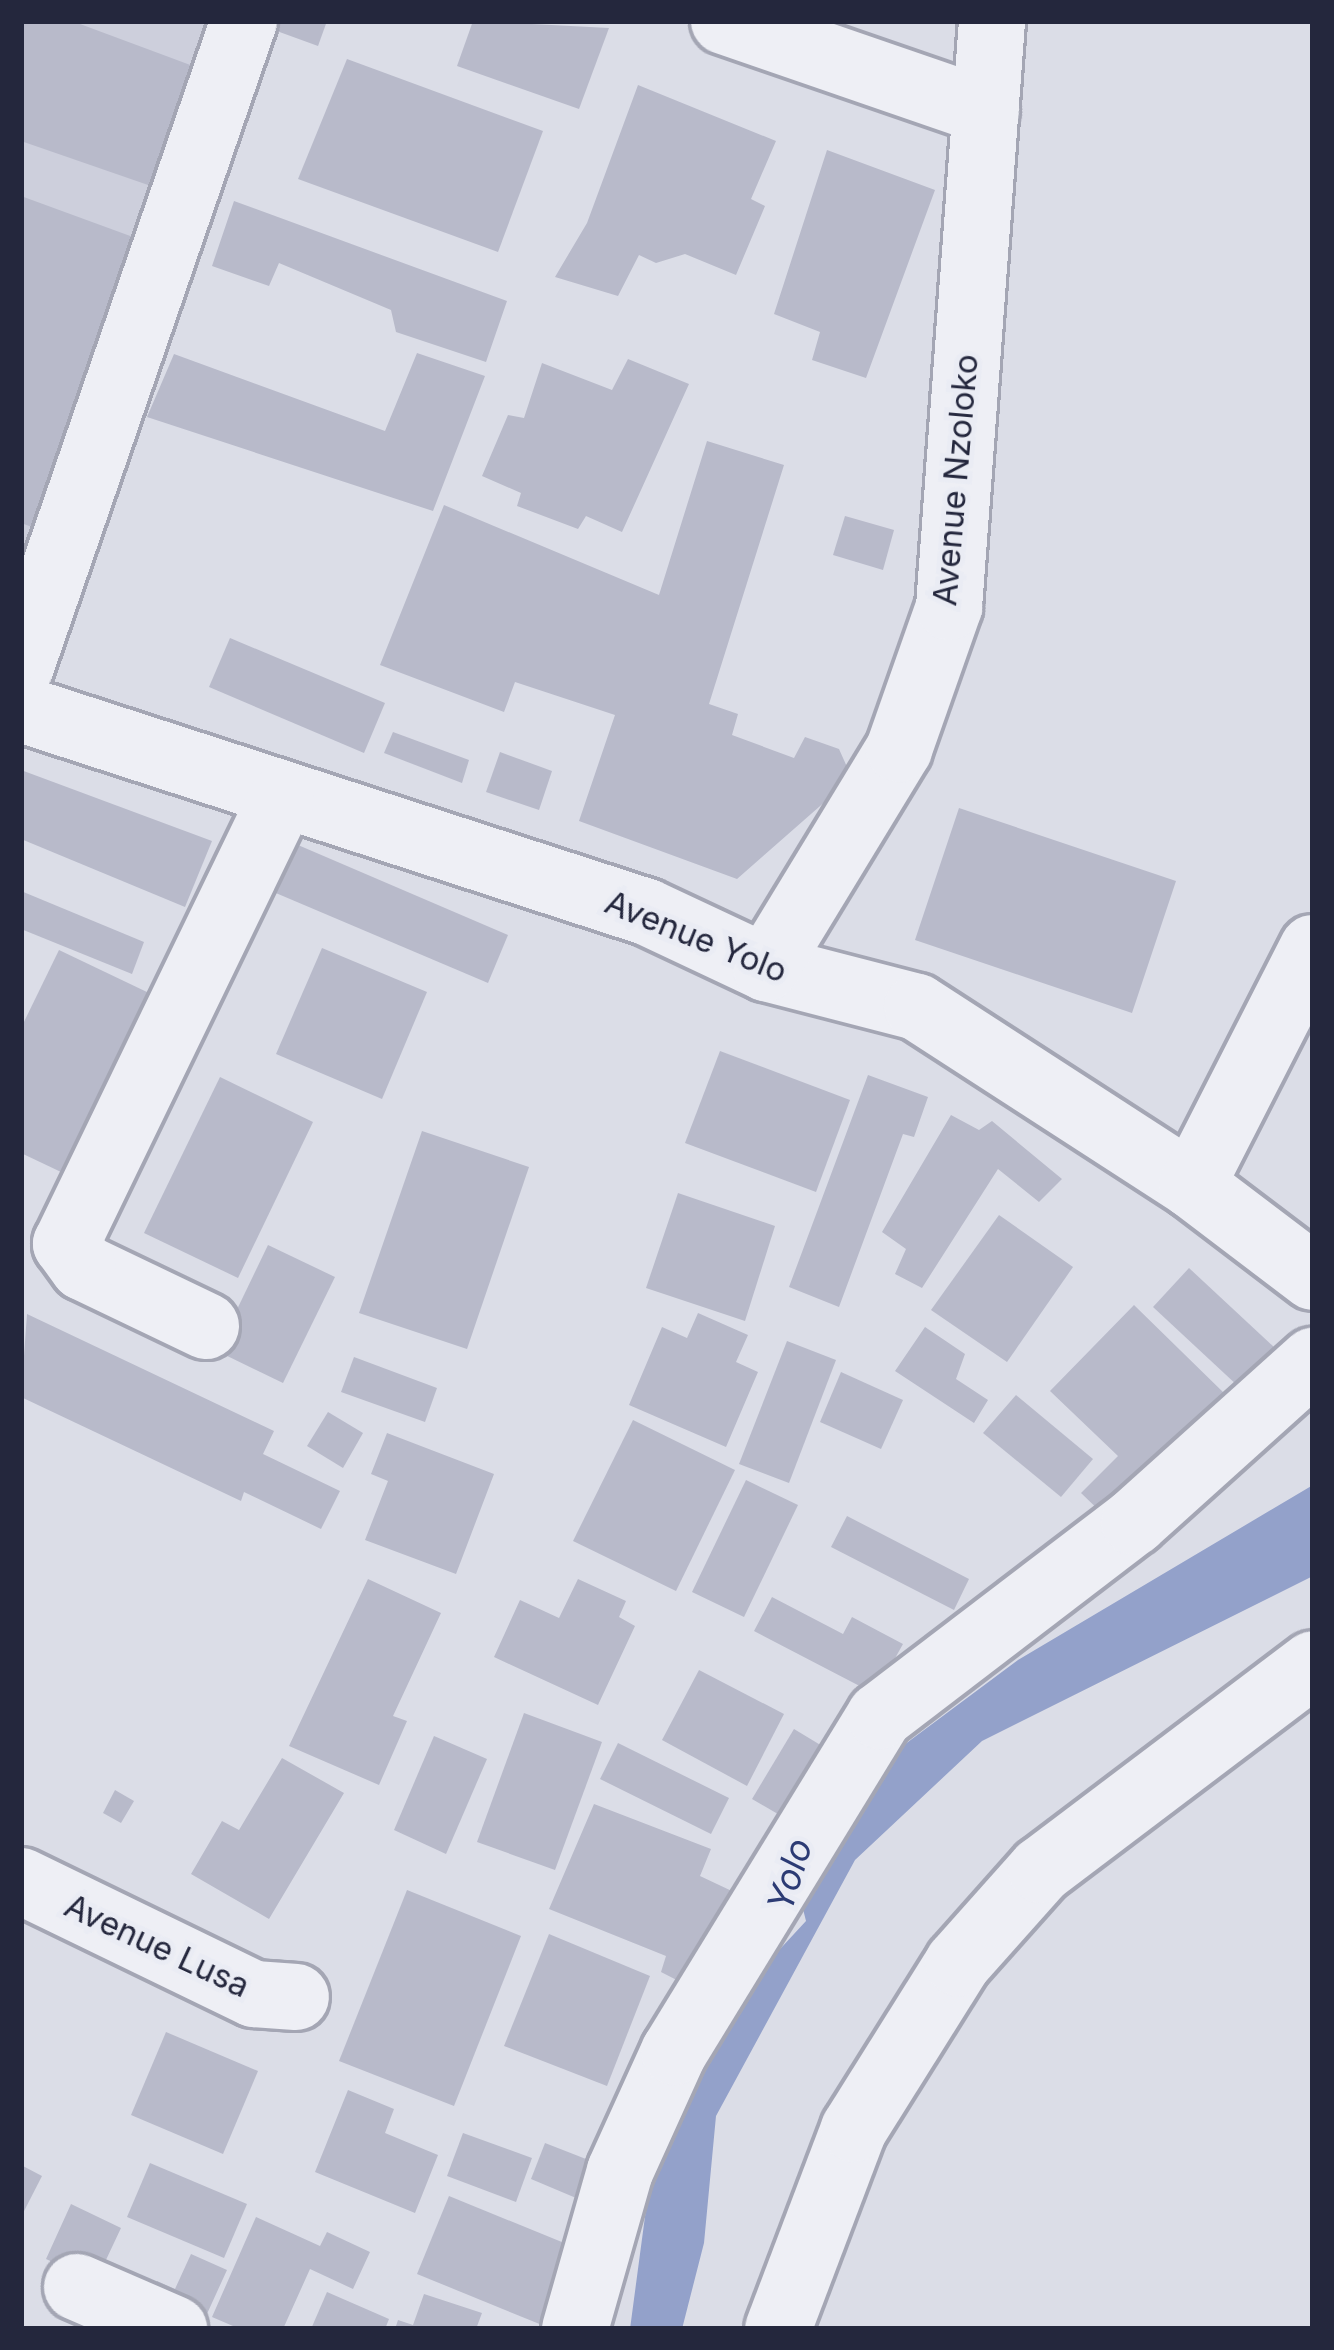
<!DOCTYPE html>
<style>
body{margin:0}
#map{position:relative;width:1334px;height:2350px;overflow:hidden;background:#dbdde7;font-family:Inter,sans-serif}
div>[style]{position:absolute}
.built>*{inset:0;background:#cdcfdc}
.water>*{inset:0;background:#93a1ca}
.building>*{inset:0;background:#b8baca}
.roads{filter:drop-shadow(3px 0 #a4a6b4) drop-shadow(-3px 0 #a4a6b4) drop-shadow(0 3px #a4a6b4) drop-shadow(0 -3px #a4a6b4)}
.minor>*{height:66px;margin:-33px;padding:0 33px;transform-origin:33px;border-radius:33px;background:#eeeff5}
span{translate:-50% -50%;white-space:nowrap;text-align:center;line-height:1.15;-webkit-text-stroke:10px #eaecf4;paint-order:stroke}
.street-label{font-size:33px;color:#24273d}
.water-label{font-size:36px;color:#2c3b74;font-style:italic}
.frame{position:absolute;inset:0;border:24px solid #24273d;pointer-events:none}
</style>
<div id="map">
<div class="built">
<div style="clip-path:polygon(21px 21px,230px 21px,21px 554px)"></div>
</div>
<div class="water">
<div style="clip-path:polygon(1313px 1485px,1313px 1576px,982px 1741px,855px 1860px,716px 2116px,704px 2243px,682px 2329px,630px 2329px,652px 2164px,741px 1991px,806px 1921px,794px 1873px,865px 1774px,1018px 1660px)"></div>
</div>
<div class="building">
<div style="clip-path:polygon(21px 21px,72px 21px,193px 66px,151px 186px,21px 141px)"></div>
<div style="clip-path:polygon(277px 21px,327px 21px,318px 46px,274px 30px)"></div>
<div style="clip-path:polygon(473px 21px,609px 28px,579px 109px,457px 66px)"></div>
<div style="clip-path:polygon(347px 59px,543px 131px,498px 252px,298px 179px)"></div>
<div style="clip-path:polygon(638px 85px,776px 141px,751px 199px,765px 206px,736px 275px,685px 254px,656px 263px,639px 255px,618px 296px,555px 277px,587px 223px)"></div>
<div style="clip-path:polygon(827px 150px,935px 190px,866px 378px,812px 360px,820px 332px,774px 314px)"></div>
<div style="clip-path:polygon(21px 196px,133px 237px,32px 527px,21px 523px)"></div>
<div style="clip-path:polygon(234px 201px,507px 301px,486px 362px,396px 332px,391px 310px,279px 263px,269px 286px,212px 266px)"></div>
<div style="clip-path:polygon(417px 353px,485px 376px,433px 511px,147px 417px,174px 354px,385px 431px)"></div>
<div style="clip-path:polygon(628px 359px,689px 384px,622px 532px,586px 516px,578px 529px,517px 506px,521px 493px,482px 476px,508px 415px,524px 418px,542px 363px,612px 390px)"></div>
<div style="clip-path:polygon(707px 441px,784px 465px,709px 704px,738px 714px,732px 735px,794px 758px,805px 737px,839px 749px,852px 778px,737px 879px,579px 821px,615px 715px,515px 682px,504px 712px,380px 665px,444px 505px,659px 595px)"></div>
<div style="clip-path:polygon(845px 516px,894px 530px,883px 570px,833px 555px)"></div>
<div style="clip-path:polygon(230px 638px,385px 703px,364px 753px,209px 687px)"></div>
<div style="clip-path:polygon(393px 732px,469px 760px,462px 783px,384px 753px)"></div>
<div style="clip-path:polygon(500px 752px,552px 771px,539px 810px,486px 792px)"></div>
<div style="clip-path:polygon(21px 770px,212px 841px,185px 907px,21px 839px)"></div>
<div style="clip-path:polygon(959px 808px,1176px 881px,1132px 1013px,915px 940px)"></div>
<div style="clip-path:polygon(284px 839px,508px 935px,488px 983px,264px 888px)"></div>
<div style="clip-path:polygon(21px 891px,144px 942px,132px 974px,21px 929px)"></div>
<div style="clip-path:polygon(322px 948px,427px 992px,382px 1099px,276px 1054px)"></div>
<div style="clip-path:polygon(59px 950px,149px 993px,61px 1172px,21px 1153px,21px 1028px)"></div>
<div style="clip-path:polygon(720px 1051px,850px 1100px,816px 1192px,685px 1143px)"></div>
<div style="clip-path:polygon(868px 1075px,928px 1097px,914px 1137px,903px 1134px,839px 1307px,789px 1287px)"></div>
<div style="clip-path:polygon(220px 1077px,313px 1122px,238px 1278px,144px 1233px)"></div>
<div style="clip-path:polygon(951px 1115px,979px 1130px,992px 1121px,1062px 1179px,1039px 1202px,998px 1169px,922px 1288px,895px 1274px,906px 1249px,882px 1232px)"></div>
<div style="clip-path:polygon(422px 1131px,529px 1167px,467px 1349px,359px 1313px)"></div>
<div style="clip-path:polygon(678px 1193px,775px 1226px,745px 1321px,646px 1288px)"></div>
<div style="clip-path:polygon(999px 1215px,1073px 1267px,1007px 1362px,931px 1310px)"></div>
<div style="clip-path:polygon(268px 1245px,335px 1277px,283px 1383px,217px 1351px)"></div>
<div style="clip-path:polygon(1189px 1268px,1275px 1348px,1239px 1387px,1153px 1307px)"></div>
<div style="clip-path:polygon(1134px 1305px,1226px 1395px,1107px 1518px,1081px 1493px,1118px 1456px,1050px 1391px)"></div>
<div style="clip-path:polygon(698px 1313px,748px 1335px,736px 1362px,758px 1372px,726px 1447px,629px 1405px,662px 1327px,687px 1338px)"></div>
<div style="clip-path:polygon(27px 1314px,274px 1431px,263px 1454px,340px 1491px,321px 1529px,244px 1492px,241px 1501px,21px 1397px)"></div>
<div style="clip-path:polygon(925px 1327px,965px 1354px,956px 1379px,988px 1400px,974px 1423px,895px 1371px)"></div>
<div style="clip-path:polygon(787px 1341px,836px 1360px,789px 1483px,739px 1464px)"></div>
<div style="clip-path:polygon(354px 1357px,437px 1388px,425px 1422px,341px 1392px)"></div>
<div style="clip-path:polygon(841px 1372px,903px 1400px,881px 1449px,820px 1422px)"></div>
<div style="clip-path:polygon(1016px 1395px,1093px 1459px,1061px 1497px,983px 1433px)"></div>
<div style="clip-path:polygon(328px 1412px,363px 1433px,343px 1468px,307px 1446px)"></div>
<div style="clip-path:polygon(633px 1420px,735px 1470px,676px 1591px,573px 1541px)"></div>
<div style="clip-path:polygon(387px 1433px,494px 1474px,456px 1574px,365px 1540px,388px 1481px,371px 1474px)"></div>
<div style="clip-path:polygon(746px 1480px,798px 1505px,744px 1617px,692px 1592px)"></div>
<div style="clip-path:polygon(847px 1516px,969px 1579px,954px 1610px,831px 1547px)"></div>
<div style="clip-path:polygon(368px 1579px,441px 1613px,393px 1716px,407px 1721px,379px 1785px,289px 1746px)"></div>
<div style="clip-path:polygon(578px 1579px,626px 1601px,619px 1617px,635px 1626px,598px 1705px,494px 1657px,520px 1600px,559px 1618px)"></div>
<div style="clip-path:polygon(772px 1597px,843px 1634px,852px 1617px,903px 1644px,875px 1694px,754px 1631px)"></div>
<div style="clip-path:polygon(699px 1670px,784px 1714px,747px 1786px,662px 1740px)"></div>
<div style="clip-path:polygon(524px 1713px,602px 1742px,555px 1870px,477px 1842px)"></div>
<div style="clip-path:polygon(794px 1729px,837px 1755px,795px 1824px,752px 1799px)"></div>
<div style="clip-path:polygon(434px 1736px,487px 1759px,446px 1854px,394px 1830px)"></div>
<div style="clip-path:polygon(618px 1743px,729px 1798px,711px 1834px,600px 1779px)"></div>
<div style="clip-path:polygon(282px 1758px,344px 1793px,269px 1919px,191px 1874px,222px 1821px,239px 1830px)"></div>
<div style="clip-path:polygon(115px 1790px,134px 1801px,121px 1823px,103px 1813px)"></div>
<div style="clip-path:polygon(594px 1804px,711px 1849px,700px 1876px,753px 1901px,702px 1993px,661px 1972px,666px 1956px,549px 1909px)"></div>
<div style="clip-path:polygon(407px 1890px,521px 1936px,454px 2106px,339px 2061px)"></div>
<div style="clip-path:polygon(549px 1934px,650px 1976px,607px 2086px,504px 2046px)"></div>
<div style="clip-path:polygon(166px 2032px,258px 2071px,223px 2154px,131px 2115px)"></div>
<div style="clip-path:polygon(348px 2090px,394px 2109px,385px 2133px,438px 2155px,415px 2213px,315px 2172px)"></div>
<div style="clip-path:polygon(463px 2133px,532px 2158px,516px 2202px,447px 2176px)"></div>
<div style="clip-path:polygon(545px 2143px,609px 2168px,595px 2206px,531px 2179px)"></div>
<div style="clip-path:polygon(150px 2163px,247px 2204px,224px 2258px,127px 2217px)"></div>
<div style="clip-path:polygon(21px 2165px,42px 2176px,21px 2217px)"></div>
<div style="clip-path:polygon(449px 2196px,574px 2247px,542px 2325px,417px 2274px)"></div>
<div style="clip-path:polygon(71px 2204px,121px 2228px,105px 2262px,124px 2271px,115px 2291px,46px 2259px)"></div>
<div style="clip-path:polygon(256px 2217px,320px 2246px,327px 2232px,370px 2252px,353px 2289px,310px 2269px,283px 2329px,240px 2329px,212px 2317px)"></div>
<div style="clip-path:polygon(191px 2254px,227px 2270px,201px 2327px,147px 2303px,157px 2281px,175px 2289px)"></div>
<div style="clip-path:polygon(327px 2292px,389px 2319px,385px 2329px,311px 2329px)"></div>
<div style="clip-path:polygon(424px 2294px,482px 2313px,476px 2329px,395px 2329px,398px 2320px,413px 2325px)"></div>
</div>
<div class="roads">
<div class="minor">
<div style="left:724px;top:21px;width:277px;rotate:19deg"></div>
<div style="left:21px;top:666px;width:682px;rotate:-70.93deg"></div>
<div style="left:21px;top:709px;width:658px;rotate:17.97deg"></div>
<div style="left:647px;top:912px;width:132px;rotate:25.2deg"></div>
<div style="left:766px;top:968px;width:156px;rotate:14.5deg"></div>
<div style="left:917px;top:1007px;width:328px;rotate:32.9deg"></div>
<div style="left:1192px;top:1185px;width:152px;rotate:37.2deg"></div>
<div style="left:766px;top:968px;width:256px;rotate:-58.7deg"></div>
<div style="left:899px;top:749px;width:151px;rotate:-70.6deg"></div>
<div style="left:949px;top:607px;width:588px;rotate:-85.8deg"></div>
<div style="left:1192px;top:1185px;width:266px;rotate:-63deg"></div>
<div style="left:206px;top:1326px;width:136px;rotate:-154.4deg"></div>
<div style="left:83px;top:1267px;width:29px;rotate:-126deg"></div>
<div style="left:66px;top:1244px;width:494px;rotate:-64.2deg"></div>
<div style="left:21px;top:1881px;width:259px;rotate:25.9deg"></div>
<div style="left:254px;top:1994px;width:42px;rotate:4.1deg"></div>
<div style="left:77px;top:2287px;width:106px;rotate:23.4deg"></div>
<div style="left:575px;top:2329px;width:164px;rotate:-74.1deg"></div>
<div style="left:620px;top:2171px;width:131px;rotate:-65.6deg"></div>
<div style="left:674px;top:2052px;width:394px;rotate:-58.5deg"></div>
<div style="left:880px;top:1716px;width:320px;rotate:-37.4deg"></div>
<div style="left:1134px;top:1522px;width:241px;rotate:-42deg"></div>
<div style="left:778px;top:2329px;width:214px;rotate:-69.2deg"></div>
<div style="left:854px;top:2129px;width:196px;rotate:-57.9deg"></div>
<div style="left:958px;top:1963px;width:125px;rotate:-48.3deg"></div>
<div style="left:1041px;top:1870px;width:341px;rotate:-37.1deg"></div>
</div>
</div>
<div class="street-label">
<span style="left:956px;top:480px;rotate:-85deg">Avenue Nzoloko</span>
<span style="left:696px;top:937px;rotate:22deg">Avenue Yolo</span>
<span style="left:157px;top:1946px;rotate:25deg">Avenue Lusa</span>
</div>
<div class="water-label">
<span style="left:790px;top:1875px;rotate:-73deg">Yolo</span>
</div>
<div class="frame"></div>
</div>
